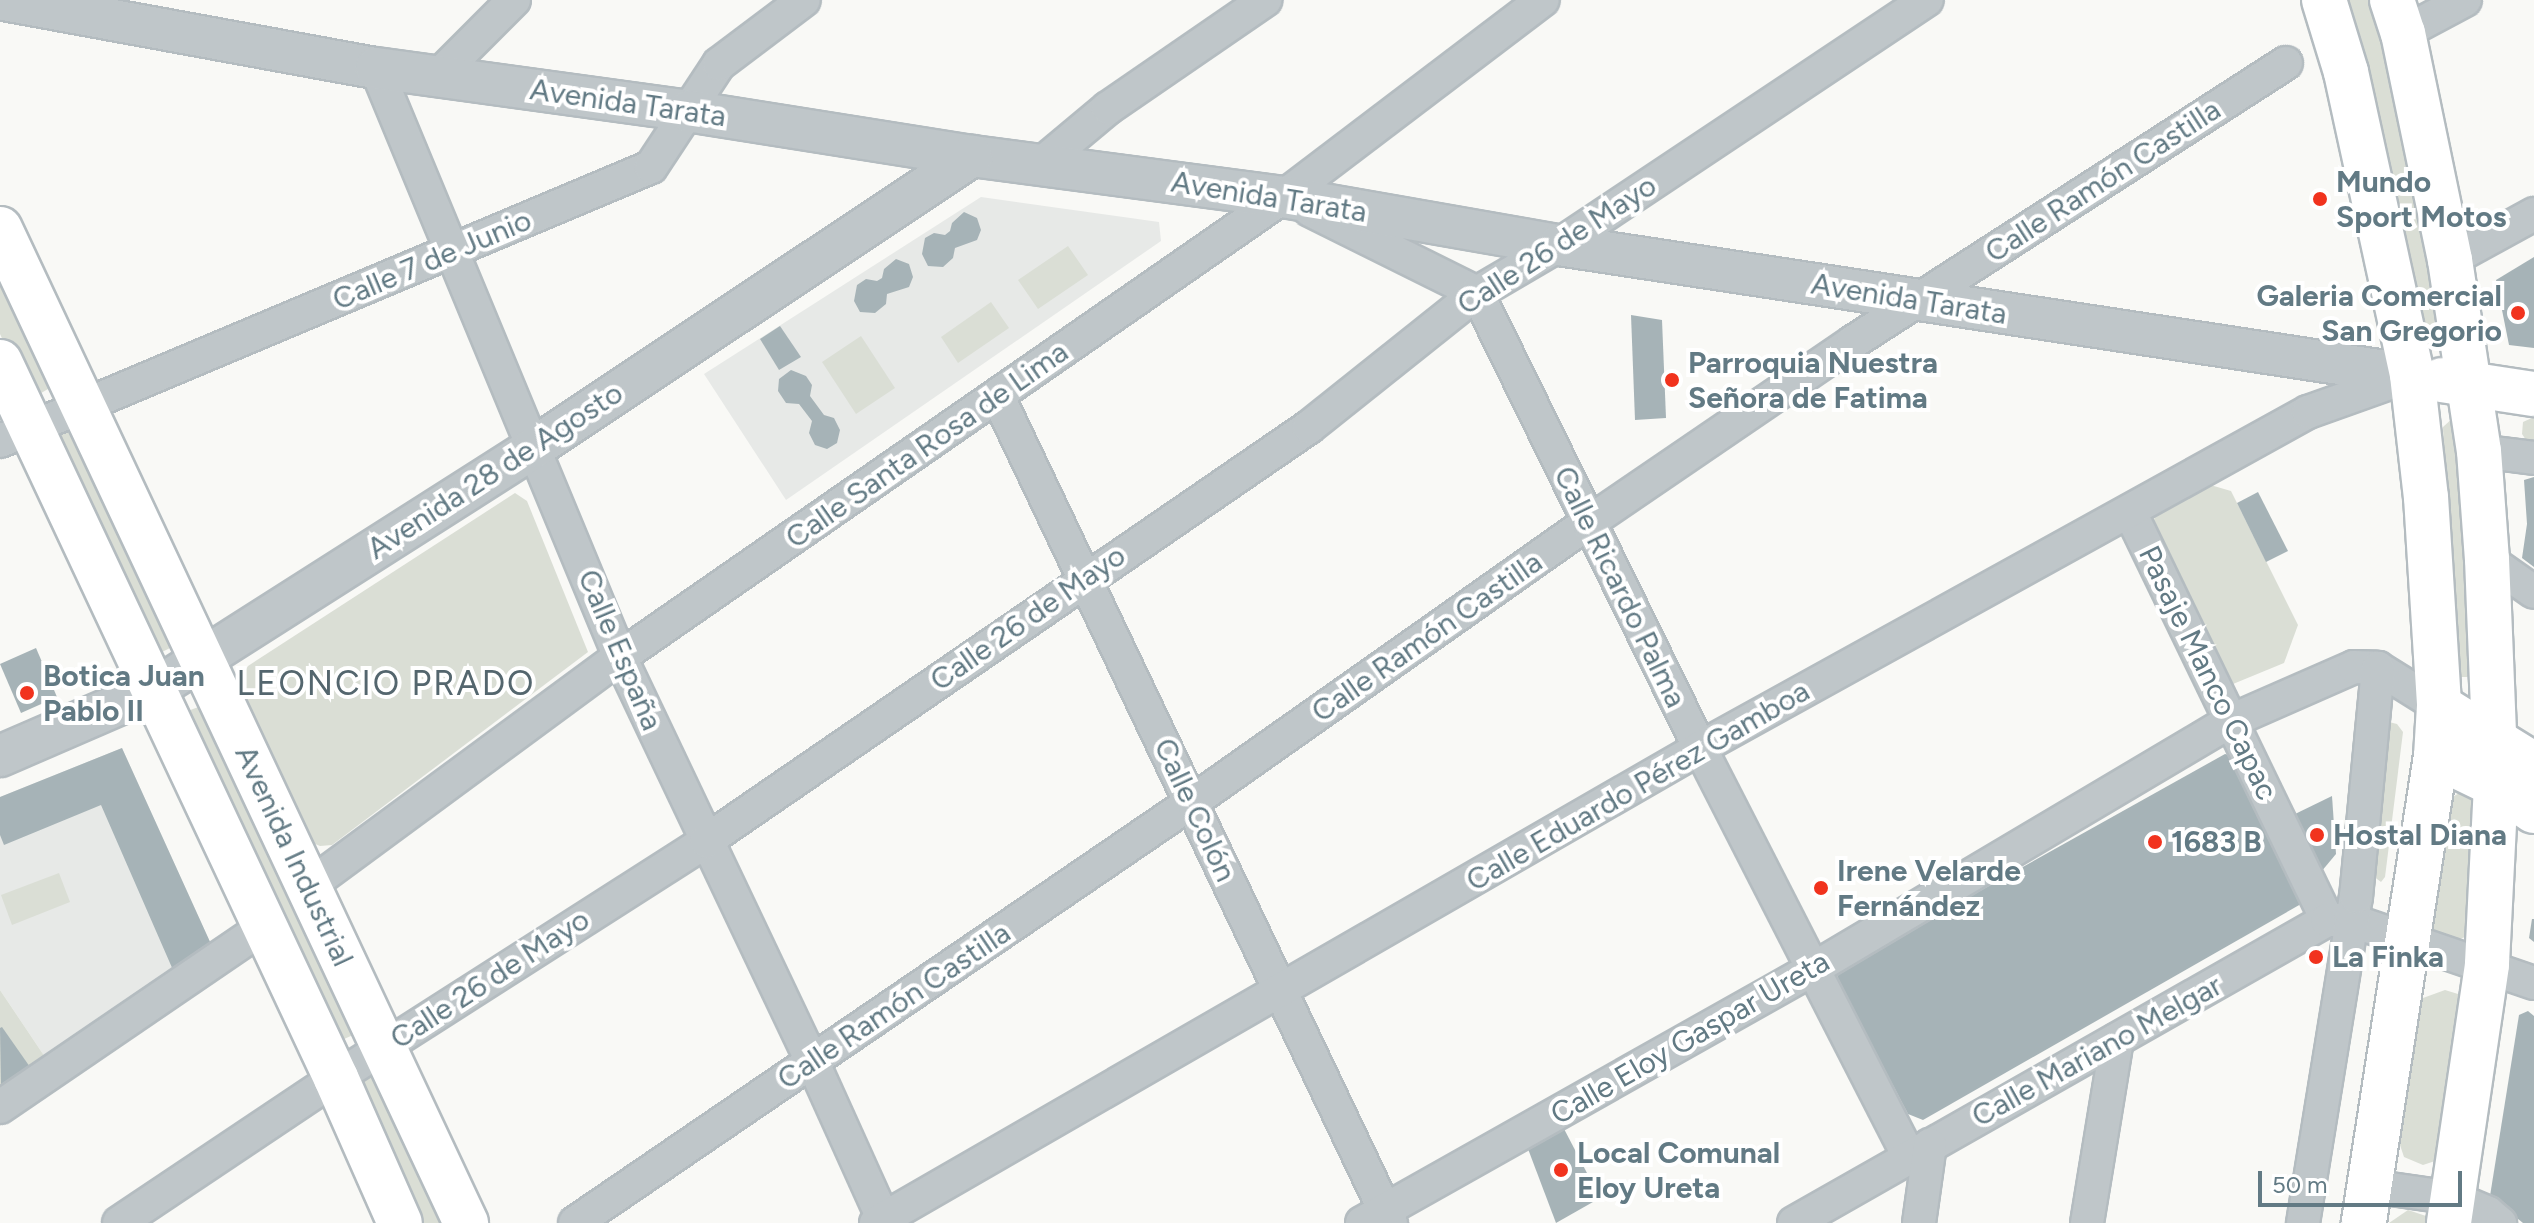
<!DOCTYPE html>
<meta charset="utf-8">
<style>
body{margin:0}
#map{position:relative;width:2534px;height:1223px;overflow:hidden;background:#f9f9f6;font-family:Figtree,sans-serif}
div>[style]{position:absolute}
.built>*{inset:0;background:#e7e9e7}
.green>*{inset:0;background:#daded5}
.building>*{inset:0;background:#a6b3b7}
.roads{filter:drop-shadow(2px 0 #b4bcc0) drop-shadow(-2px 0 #b4bcc0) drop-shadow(0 2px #b4bcc0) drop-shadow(0 -2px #b4bcc0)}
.minor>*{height:32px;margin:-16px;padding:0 16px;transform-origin:16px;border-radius:16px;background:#bfc6c9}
.tertiary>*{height:40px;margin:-20px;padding:0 20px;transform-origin:20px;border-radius:20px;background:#bfc6c9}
.secondary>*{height:44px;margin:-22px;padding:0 22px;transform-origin:22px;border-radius:22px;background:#fff}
.trunk>*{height:44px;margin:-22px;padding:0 22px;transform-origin:22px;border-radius:22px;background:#fff}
.dots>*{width:22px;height:22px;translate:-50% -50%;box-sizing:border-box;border:4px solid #fff;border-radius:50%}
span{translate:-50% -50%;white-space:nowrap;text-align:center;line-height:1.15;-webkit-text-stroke:8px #fff;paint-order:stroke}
.street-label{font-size:30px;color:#627a84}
.poi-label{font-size:30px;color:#627a84;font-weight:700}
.left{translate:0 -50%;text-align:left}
.right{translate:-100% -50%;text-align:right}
.quarter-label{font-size:34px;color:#54666e;letter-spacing:2px}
.scale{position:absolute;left:2258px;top:1171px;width:204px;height:36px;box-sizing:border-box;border:4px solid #627a84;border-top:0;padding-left:10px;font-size:24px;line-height:28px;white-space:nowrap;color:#627a84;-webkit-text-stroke:6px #fff;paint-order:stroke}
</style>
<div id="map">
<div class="built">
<div style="clip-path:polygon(981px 197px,1159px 222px,1161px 241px,786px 500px,704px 374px)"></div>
<div style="clip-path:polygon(122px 748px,211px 944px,45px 1057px,0 990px,0 797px)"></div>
</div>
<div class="green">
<div style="clip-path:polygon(2343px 0,2371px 0,2401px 107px,2438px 330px,2426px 341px)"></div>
<div style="clip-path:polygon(1068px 246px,1088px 275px,1038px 309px,1018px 280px)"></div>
<div style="clip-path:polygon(0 270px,52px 380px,48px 389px,36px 396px,27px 392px,0 334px)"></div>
<div style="clip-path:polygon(991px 302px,1009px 328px,958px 363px,941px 337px)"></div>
<div style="clip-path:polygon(861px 336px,895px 388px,856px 414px,822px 362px)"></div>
<div style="clip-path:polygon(2455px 416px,2461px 419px,2470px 677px,2461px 677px,2452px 670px,2443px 427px)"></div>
<div style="clip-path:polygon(2534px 417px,2534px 444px,2528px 443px,2522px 434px,2523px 422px)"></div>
<div style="clip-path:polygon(67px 423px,174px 637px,170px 648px,158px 654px,53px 430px)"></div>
<div style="clip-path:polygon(2207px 484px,2231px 491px,2298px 625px,2284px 663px,2233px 684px,2152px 530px,2155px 516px)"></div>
<div style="clip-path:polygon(515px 493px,527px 501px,588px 652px,332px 845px,320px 846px,308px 841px,239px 691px,240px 679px,248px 666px)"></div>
<div style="clip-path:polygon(201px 706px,357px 1025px,353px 1035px,342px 1040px,185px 712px)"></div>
<div style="clip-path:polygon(2389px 722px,2397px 724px,2403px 732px,2385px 877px,2381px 882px,2373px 876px,2383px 728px)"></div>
<div style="clip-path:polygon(2461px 792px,2480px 795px,2468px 936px,2457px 940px,2438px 935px,2432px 927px,2449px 799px)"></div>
<div style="clip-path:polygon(59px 873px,70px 902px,12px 925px,1px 895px)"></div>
<div style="clip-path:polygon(0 990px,45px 1057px,0 1086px)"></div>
<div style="clip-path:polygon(2445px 990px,2458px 994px,2468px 1009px,2438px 1160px,2423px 1165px,2404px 1157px,2398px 1139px,2416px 1017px,2423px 998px)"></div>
<div style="clip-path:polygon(370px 1074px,384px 1083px,447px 1223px,414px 1223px,357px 1080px)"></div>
<div style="clip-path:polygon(2408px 1210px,2426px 1216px,2430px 1223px,2389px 1223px)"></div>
</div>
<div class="building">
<div style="clip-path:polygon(964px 212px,977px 218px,981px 230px,977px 240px,955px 248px,953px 258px,943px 267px,928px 266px,922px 254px,925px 238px,934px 233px,945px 235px,950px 231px,952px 223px)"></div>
<div style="clip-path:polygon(2534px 257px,2534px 348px,2509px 345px,2496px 280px)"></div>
<div style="clip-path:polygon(896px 259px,909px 264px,913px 277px,909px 287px,887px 294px,886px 304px,875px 313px,860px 312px,854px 301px,857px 285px,866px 279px,877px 281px,882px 278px,884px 269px)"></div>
<div style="clip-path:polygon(1631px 315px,1662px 320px,1666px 418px,1635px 420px)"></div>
<div style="clip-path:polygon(780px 326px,801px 357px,779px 370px,760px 339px)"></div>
<div style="clip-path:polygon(791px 370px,806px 376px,812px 385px,810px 396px,824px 415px,834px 418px,840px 430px,837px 443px,827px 449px,815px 445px,809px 433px,812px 421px,799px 404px,786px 403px,778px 391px,779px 379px)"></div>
<div style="clip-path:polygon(2534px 477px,2534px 567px,2522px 558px,2527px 524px,2524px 480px)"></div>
<div style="clip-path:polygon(2258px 492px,2288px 551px,2266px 562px,2237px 503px)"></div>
<div style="clip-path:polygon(36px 648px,57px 697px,21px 713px,0 664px)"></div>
<div style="clip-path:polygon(122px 748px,211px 944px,173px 970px,101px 805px,4px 845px,0 835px,0 797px)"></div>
<div style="clip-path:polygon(2225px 754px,2234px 756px,2303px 894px,2301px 904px,1923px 1120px,1908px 1114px,1837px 979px,1840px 969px)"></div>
<div style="clip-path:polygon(2332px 796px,2336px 854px,2316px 878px,2293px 815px)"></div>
<div style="clip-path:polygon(2532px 919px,2534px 919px,2534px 942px,2529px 938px)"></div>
<div style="clip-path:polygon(2528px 1011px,2534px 1016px,2534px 1223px,2523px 1223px,2490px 1196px,2519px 1015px)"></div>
<div style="clip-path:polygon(2px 1027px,30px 1067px,1px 1085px,0 1028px)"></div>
<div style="clip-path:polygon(1562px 1125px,1600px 1198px,1556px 1223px,1525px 1141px)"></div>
</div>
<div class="roads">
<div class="minor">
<div style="left:2403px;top:33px;width:70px;rotate:-28deg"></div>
<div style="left:376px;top:68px;width:638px;rotate:67.5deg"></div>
<div style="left:620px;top:657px;width:447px;rotate:64.6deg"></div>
<div style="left:812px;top:1061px;width:178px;rotate:65.7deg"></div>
<div style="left:439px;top:75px;width:106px;rotate:-45deg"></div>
<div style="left:1041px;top:164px;width:87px;rotate:-39.9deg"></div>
<div style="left:1108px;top:108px;width:191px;rotate:-34.5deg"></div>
<div style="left:1310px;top:210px;width:186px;rotate:26.4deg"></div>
<div style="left:1477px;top:293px;width:507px;rotate:63.89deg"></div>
<div style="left:1700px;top:748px;width:459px;rotate:62.9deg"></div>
<div style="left:2450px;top:260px;width:96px;rotate:-28.7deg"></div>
<div style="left:998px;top:397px;width:915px;rotate:64.56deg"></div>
<div style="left:0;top:441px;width:706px;rotate:-22.83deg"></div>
<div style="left:651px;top:167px;width:123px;rotate:-56.6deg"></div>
<div style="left:719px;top:64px;width:106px;rotate:-37deg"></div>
<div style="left:2479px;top:451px;width:55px;rotate:7.3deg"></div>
<div style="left:2130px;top:512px;width:453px;rotate:64.2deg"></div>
<div style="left:2487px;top:559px;width:57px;rotate:35.1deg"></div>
<div style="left:309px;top:886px;width:386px;rotate:-36.4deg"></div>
<div style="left:620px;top:657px;width:807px;rotate:-34.75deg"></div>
<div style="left:1283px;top:197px;width:326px;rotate:-37.2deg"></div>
<div style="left:0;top:1107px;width:320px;rotate:-34.3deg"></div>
<div style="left:2370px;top:1186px;width:84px;rotate:8.2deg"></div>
<div style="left:2453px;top:1198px;width:38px;rotate:23deg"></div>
<div style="left:2488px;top:1213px;width:16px;rotate:40deg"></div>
<div style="left:119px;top:1223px;width:261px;rotate:-33.8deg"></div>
<div style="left:336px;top:1078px;width:439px;rotate:-32.6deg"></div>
<div style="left:706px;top:841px;width:731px;rotate:-34.47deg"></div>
<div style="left:1309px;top:427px;width:215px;rotate:-38.6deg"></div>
<div style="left:1477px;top:293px;width:95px;rotate:-30.3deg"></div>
<div style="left:1559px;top:245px;width:442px;rotate:-33.7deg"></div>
<div style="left:575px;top:1223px;width:747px;rotate:-34.31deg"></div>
<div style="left:1192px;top:802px;width:484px;rotate:-35.2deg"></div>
<div style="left:1588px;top:523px;width:321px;rotate:-34.3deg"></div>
<div style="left:1853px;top:342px;width:515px;rotate:-32.8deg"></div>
<div style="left:876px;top:1223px;width:951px;rotate:-29.96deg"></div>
<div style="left:1700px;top:748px;width:695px;rotate:-28.93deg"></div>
<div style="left:2308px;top:412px;width:107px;rotate:-19.6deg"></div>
<div style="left:1362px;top:1223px;width:518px;rotate:-29.39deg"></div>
<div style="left:1813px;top:969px;width:486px;rotate:-30.7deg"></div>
<div style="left:2231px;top:721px;width:134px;rotate:-23.7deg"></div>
<div style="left:2354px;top:667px;width:24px;rotate:2deg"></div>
<div style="left:2378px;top:668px;width:72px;rotate:31.9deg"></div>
<div style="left:1794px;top:1223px;width:613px;rotate:-29.62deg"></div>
<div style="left:2327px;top:920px;width:23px"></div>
<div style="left:2350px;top:920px;width:194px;rotate:18.9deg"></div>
<div style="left:1919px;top:1223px;width:79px;rotate:-82deg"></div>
<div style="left:2087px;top:1223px;width:186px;rotate:-80.7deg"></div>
<div style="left:2303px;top:1223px;width:330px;rotate:-80.8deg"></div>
<div style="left:2356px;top:897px;width:230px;rotate:-84.5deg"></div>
</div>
<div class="tertiary">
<div style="left:4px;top:0;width:378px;rotate:10.4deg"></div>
<div style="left:376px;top:68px;width:315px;rotate:7.8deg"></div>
<div style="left:688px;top:111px;width:288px;rotate:9deg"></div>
<div style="left:972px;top:156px;width:314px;rotate:7.5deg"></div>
<div style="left:1283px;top:197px;width:280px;rotate:9.9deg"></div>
<div style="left:1559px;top:245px;width:863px;rotate:8.67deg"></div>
<div style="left:0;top:756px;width:169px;rotate:-23.4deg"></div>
<div style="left:155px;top:689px;width:451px;rotate:-32.5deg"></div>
<div style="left:535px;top:447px;width:525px;rotate:-33.66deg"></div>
</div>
<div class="secondary">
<div style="left:0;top:229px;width:1098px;rotate:64.88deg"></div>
<div style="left:0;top:362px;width:791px;rotate:64.86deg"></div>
<div style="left:336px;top:1078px;width:158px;rotate:66.2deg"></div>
<div style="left:2439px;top:706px;width:112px;rotate:31.8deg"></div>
<div style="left:2436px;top:756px;width:67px;rotate:25.8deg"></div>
<div style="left:2496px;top:785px;width:46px;rotate:34.4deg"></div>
</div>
<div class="trunk">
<div style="left:2324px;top:0;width:75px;rotate:73deg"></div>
<div style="left:2346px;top:72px;width:310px;rotate:77.7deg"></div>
<div style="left:2412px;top:375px;width:123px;rotate:83.5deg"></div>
<div style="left:2426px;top:497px;width:209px;rotate:86.4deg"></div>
<div style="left:2439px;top:706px;width:50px;rotate:93.4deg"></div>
<div style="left:2436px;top:756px;width:473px;rotate:98.8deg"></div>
<div style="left:2392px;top:0;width:35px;rotate:72deg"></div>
<div style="left:2403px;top:33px;width:232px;rotate:78.3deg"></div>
<div style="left:2450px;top:260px;width:193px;rotate:81.4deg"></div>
<div style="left:2479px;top:451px;width:108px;rotate:85.8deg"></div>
<div style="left:2487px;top:559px;width:226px;rotate:87.7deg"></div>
<div style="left:2496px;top:785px;width:180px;rotate:92.9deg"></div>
<div style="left:2487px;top:965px;width:261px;rotate:98.4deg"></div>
<div style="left:2442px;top:380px;width:93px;rotate:8.7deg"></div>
</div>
</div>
<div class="dots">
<div style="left:2320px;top:199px;background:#f1331e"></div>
<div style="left:2518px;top:313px;background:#f1331e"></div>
<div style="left:1672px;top:380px;background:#f1331e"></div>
<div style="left:27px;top:693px;background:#f1331e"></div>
<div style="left:2317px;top:835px;background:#f1331e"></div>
<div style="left:2155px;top:842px;background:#f1331e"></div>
<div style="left:1821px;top:888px;background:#f1331e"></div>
<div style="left:2316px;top:957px;background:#f1331e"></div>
<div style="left:1561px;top:1170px;background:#f1331e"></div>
</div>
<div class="street-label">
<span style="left:628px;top:103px;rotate:8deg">Avenida Tarata</span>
<span style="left:2103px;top:181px;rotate:-33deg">Calle Ramón Castilla</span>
<span style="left:1269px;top:197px;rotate:9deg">Avenida Tarata</span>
<span style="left:1557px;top:245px;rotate:-33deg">Calle 26 de Mayo</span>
<span style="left:432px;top:260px;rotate:-23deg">Calle 7 de Junio</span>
<span style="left:1909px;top:299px;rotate:9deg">Avenida Tarata</span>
<span style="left:927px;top:445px;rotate:-35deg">Calle Santa Rosa de Lima</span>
<span style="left:495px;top:471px;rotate:-33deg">Avenida 28 de Agosto</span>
<span style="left:1620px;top:587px;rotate:64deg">Calle Ricardo Palma</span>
<span style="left:1028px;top:618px;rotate:-35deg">Calle 26 de Mayo</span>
<span style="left:1427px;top:637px;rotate:-35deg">Calle Ramón Castilla</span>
<span style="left:620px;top:650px;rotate:67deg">Calle España</span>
<span style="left:2208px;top:673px;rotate:64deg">Pasaje Manco Capac</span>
<span style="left:1638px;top:786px;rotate:-30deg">Calle Eduardo Pérez Gamboa</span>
<span style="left:1195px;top:810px;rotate:65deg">Calle Colón</span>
<span style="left:294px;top:856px;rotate:65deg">Avenida Industrial</span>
<span style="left:490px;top:979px;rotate:-33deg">Calle 26 de Mayo</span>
<span style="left:894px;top:1006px;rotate:-34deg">Calle Ramón Castilla</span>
<span style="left:1690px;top:1038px;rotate:-30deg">Calle Eloy Gaspar Ureta</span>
<span style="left:2097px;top:1051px;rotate:-29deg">Calle Mariano Melgar</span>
</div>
<div class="poi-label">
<span class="left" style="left:2336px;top:199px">Mundo<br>Sport Motos</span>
<span class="right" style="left:2502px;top:313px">Galeria Comercial<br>San Gregorio</span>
<span class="left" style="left:1688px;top:380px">Parroquia Nuestra<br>Señora de Fatima</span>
<span class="left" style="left:43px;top:693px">Botica Juan<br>Pablo II</span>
<span class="left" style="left:2333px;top:835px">Hostal Diana</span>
<span class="left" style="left:2171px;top:842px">1683 B</span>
<span class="left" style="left:1837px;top:888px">Irene Velarde<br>Fernández</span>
<span class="left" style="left:2332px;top:957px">La Finka</span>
<span class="left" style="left:1577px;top:1170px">Local Comunal<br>Eloy Ureta</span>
</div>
<div class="quarter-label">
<span style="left:386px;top:684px">LEONCIO PRADO</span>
</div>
<div class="scale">50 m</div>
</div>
